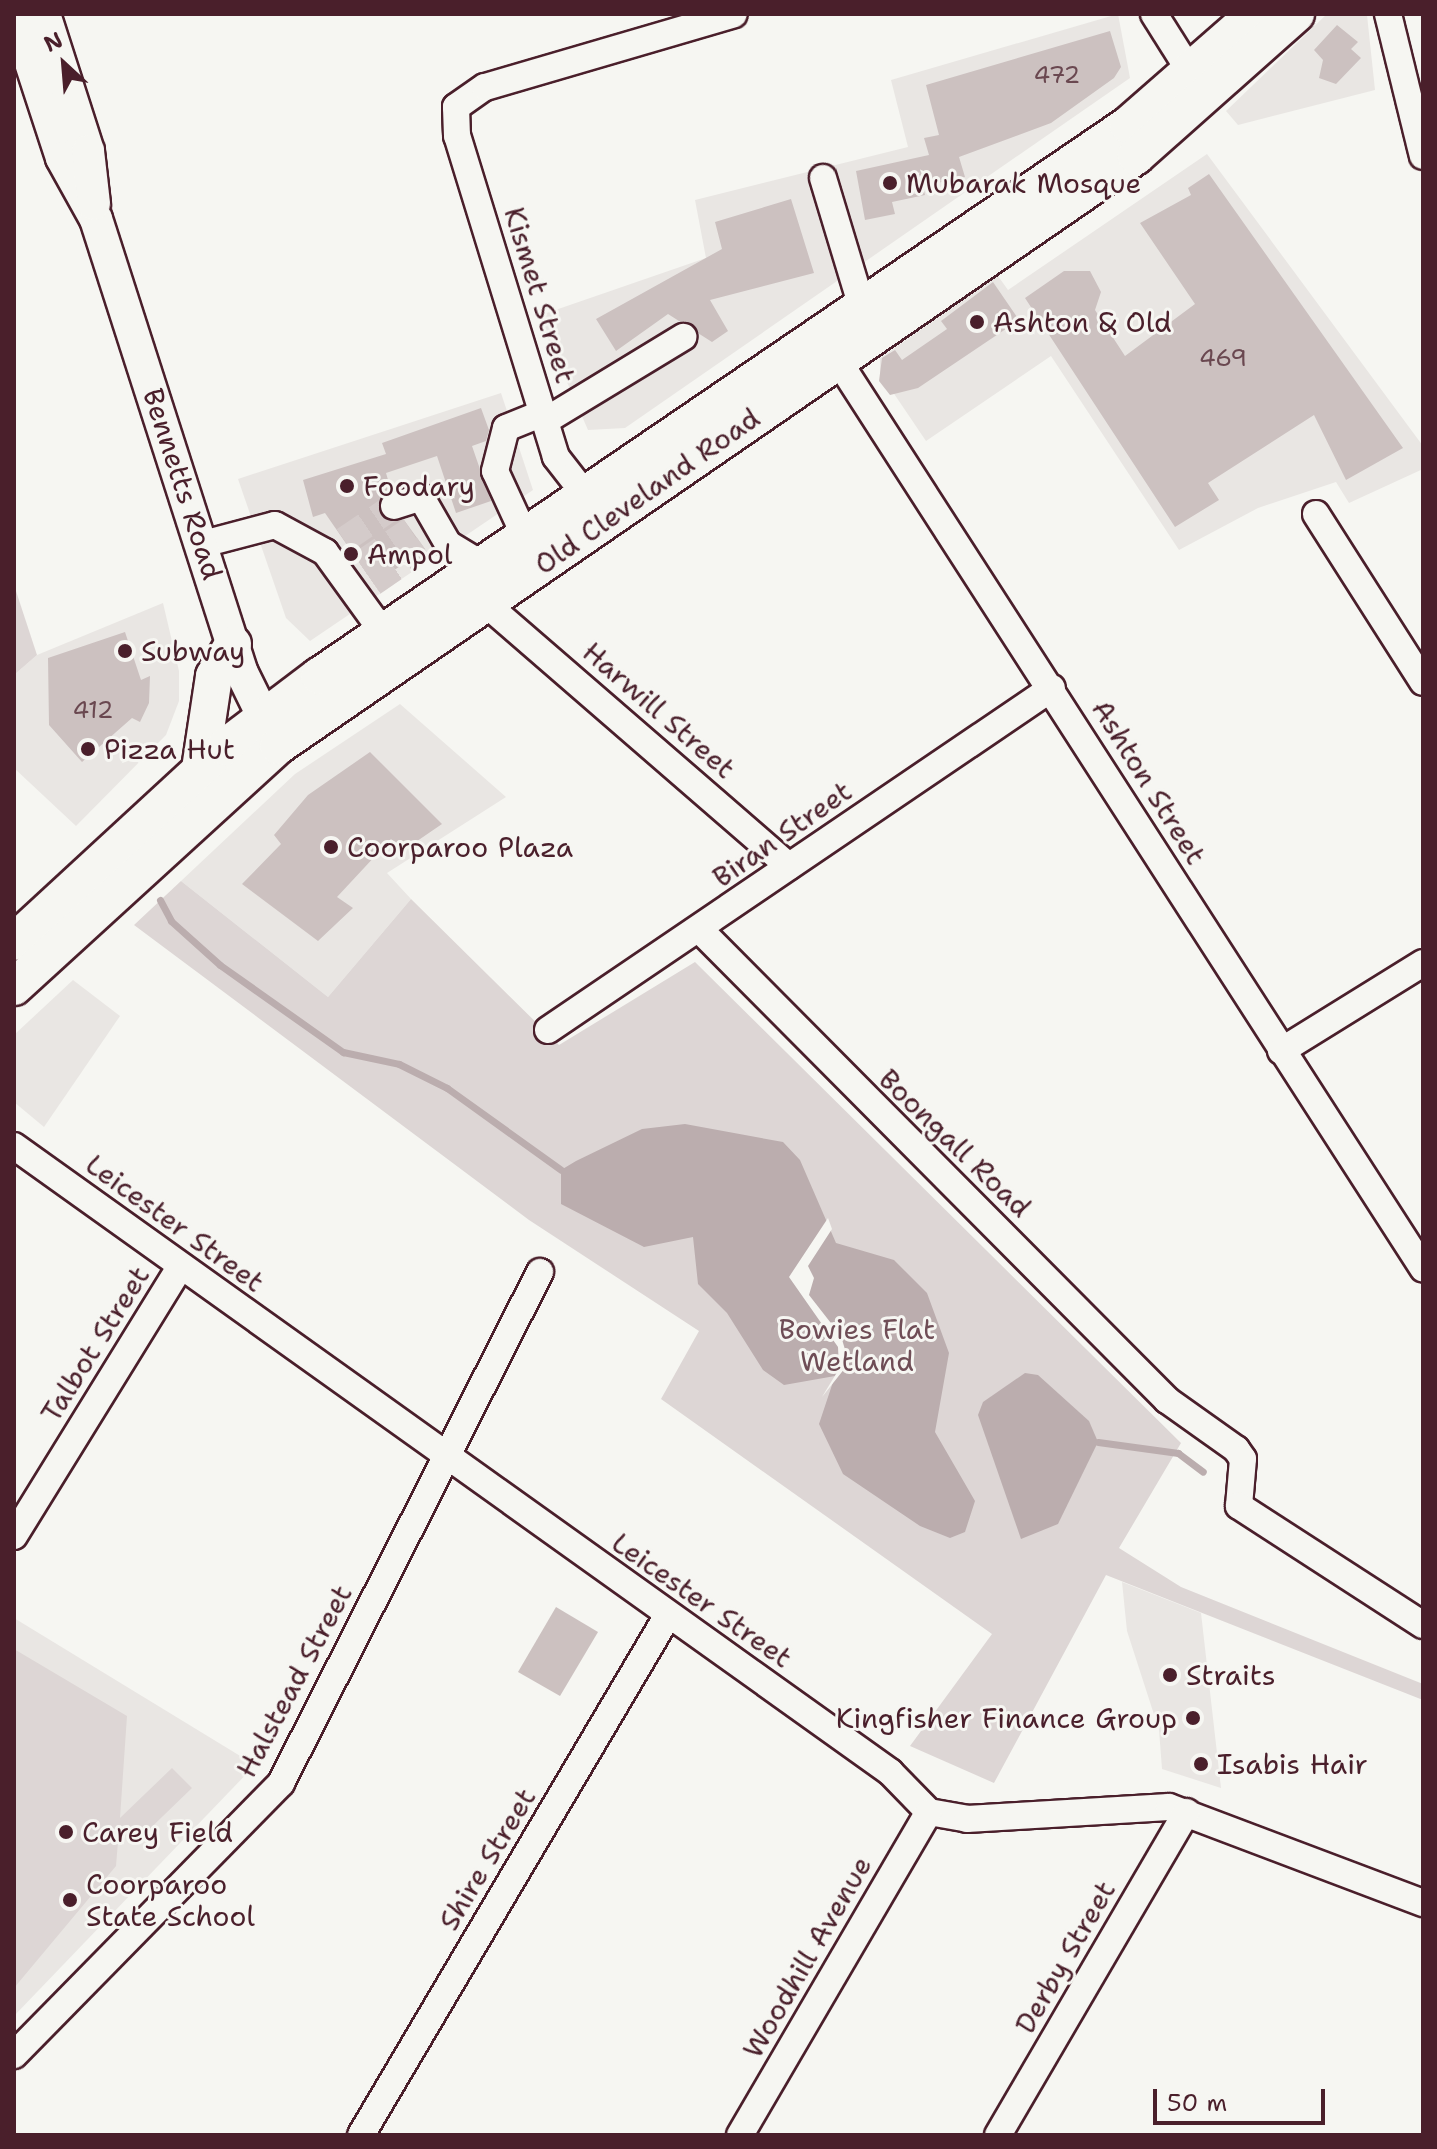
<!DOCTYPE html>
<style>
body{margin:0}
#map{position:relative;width:1437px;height:2149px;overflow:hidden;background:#f6f6f2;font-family:"Shantell Sans",sans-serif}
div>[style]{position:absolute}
.built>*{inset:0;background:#e9e6e3}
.green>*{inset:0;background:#ddd6d5}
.water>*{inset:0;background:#bbadae}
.pier>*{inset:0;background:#f6f6f2}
.stream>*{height:7px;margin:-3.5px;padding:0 3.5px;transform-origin:3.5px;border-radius:3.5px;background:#bbadae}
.building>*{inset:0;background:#ccc1c0}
.minor-tunnel>*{height:26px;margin-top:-13px;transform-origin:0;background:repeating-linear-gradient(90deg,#d4cbca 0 26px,transparent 0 39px)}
.roads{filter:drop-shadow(2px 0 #4a1f2b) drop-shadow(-2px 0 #4a1f2b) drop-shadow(0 2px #4a1f2b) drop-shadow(0 -2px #4a1f2b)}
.minor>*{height:26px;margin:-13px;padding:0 13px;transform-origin:13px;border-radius:13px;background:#f6f6f2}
.major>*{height:32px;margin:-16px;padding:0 16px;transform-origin:16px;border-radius:16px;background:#f6f6f2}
.highway>*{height:36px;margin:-18px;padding:0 18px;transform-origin:18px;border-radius:18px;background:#f6f6f2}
.dots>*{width:22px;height:22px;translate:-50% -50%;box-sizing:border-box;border:4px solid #f6f6f2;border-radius:50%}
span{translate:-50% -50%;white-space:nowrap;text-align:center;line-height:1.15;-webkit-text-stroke:6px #f6f6f2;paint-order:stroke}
.number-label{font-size:24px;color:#6a4850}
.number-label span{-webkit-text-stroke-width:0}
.poi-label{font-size:28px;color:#4a1f2b}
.left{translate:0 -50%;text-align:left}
.right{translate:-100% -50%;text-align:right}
.street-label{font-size:28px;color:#4a1f2b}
.park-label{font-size:28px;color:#6f4d56}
.frame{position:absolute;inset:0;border:16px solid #4a1f2b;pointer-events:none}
.north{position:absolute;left:24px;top:24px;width:80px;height:80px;-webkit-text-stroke:6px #f6f6f2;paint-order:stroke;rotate:334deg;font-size:22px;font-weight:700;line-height:32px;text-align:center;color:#4a1f2b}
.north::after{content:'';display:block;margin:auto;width:28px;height:36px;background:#4a1f2b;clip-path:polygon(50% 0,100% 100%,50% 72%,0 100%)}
.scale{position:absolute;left:1153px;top:2089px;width:172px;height:36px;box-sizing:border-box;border:4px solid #4a1f2b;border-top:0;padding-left:10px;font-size:24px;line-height:28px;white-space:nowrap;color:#4a1f2b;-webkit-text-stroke:6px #f6f6f2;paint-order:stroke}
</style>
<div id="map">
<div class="built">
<div style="clip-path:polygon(1118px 14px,1130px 78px,625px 428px,588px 430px,538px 316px,706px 258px,695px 200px,908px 147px,891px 80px)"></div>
<div style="clip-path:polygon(1327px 14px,1367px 15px,1375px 90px,1238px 125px,1226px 111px)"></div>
<div style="clip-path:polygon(1207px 154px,1423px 446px,1423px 469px,1349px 503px,1336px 482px,1258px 508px,1179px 550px,1051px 356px,926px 441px,880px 373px,880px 358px,998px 276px,1008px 290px)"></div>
<div style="clip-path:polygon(501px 393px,533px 490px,310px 641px,286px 618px,238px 479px)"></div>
<div style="clip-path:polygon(163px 603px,179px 671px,179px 701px,166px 735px,76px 826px,14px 768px,14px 675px,37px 655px)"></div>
<div style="clip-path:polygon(400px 704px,506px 797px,387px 873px,411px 899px,328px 997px,181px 881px,295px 774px)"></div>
<div style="clip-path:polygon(73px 980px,120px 1016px,44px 1127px,14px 1102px,14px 1035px)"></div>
<div style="clip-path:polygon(1122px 1582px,1201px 1613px,1221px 1788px,1162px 1769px,1159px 1730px,1127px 1631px)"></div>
<div style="clip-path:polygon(14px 1618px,255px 1765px,14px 2016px)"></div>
</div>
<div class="green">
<div style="clip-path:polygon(14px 585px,37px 655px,14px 675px)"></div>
<div style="clip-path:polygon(181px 881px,328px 997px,411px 899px,559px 1045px,695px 962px,1181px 1443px,1119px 1548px,1181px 1587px,1423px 1684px,1423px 1700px,1106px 1575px,994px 1783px,910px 1746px,992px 1634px,661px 1399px,699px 1331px,529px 1220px,134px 925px)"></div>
<div style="clip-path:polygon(14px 1649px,127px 1716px,120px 1818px,172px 1768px,192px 1788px,134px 1844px,119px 1829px,116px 1866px,14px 1988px)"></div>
</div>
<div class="water">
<div style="clip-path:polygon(685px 1124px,783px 1142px,800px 1160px,836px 1243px,894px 1260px,927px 1293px,949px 1353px,935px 1432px,975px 1501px,965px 1532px,950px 1538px,920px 1526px,843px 1474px,819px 1424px,835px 1376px,784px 1385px,763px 1370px,727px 1313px,698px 1284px,693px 1237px,644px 1247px,561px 1204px,561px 1170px,576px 1161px,642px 1129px)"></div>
<div style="clip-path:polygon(1025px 1373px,1038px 1375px,1089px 1421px,1098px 1442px,1058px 1524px,1021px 1539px,978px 1415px,983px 1402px)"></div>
</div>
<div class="pier">
<div style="clip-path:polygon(828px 1218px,832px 1229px,808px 1266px,814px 1278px,809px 1295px,841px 1336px,849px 1363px,822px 1397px,839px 1369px,838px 1347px,789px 1277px)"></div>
</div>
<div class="stream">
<div style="left:160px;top:900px;width:24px;rotate:62deg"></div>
<div style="left:171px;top:921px;width:66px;rotate:41.9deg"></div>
<div style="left:220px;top:965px;width:151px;rotate:35.3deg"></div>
<div style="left:343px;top:1052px;width:57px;rotate:12.1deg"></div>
<div style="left:399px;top:1064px;width:54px;rotate:26.6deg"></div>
<div style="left:447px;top:1088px;width:140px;rotate:35.7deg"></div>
<div style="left:1098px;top:1442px;width:81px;rotate:7.8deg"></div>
<div style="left:1178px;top:1453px;width:31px;rotate:37deg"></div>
</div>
<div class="building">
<div style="clip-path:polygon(1337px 25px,1358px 42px,1351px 49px,1361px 58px,1336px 84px,1319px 78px,1323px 60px,1314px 50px)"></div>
<div style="clip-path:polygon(1110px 31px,1121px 67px,1114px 78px,1051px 123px,959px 157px,965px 177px,923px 186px,925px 195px,892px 202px,895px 214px,865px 220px,856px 171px,929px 155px,924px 138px,939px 135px,926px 85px)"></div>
<div style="clip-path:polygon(1209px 174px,1403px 448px,1346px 480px,1314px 415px,1208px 483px,1219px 500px,1175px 527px,1025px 298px,1064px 271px,1090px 271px,1101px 292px,1095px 310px,1125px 356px,1195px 304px,1140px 223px,1191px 195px,1188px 188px)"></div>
<div style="clip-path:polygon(791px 199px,814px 273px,710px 300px,728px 331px,712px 342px,668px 314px,616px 351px,596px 319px,722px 249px,715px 222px)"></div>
<div style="clip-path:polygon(993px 282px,1019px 320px,918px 388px,890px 395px,879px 381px,882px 358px,895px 350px,902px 360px,947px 329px,941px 321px)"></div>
<div style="clip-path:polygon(481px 408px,489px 430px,486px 441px,472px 446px,491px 501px,456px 513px,437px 456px,386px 473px,391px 490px,379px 512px,390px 521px,404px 520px,425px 549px,374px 584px,325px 513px,313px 517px,303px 480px,386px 454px,382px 443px)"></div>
<div style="clip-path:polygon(125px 632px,141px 680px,150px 676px,149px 703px,140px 722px,132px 718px,82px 762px,49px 725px,48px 658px)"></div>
<div style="clip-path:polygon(370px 752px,442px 824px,404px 850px,391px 839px,337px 897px,353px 908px,318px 941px,242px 884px,281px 844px,274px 835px,308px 795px)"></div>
<div style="clip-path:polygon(556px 1607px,598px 1632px,560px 1696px,518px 1672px)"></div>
</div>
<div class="minor-tunnel">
<div style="left:344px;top:540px;width:60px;rotate:-34.2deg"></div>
<div style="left:360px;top:564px;width:61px;rotate:-33.7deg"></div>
<div style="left:373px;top:583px;width:62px;rotate:-34.5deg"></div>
</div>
<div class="roads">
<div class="minor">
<div style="left:1154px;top:14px;width:73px;rotate:57.8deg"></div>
<div style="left:1388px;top:14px;width:146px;rotate:76.2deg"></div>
<div style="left:823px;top:178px;width:132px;rotate:73.2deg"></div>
<div style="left:830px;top:348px;width:1095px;rotate:57.2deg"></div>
<div style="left:545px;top:421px;width:162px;rotate:-31.3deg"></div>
<div style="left:584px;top:493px;width:46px;rotate:-127.9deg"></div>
<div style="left:556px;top:457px;width:336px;rotate:-107.1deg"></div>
<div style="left:457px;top:136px;width:29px;rotate:-92deg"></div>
<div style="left:456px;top:107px;width:35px;rotate:-35deg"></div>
<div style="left:485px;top:87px;width:259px;rotate:-16.3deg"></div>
<div style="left:394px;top:506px;width:28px;rotate:-18deg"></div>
<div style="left:421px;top:497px;width:54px;rotate:60.1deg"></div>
<div style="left:448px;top:544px;width:39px;rotate:31deg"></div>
<div style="left:1316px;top:514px;width:199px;rotate:57.5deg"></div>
<div style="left:524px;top:534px;width:69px;rotate:-114.7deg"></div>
<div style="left:495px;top:471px;width:44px;rotate:-75.7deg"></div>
<div style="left:506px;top:428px;width:40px;rotate:-22deg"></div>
<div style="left:203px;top:544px;width:74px;rotate:-14.8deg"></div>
<div style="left:275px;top:525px;width:57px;rotate:28.4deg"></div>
<div style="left:325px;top:552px;width:99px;rotate:54.1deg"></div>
<div style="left:485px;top:603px;width:402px;rotate:40.9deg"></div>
<div style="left:700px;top:930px;width:663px;rotate:45.18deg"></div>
<div style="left:1167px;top:1400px;width:85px;rotate:35.4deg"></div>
<div style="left:1236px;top:1449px;width:12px;rotate:55deg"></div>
<div style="left:1243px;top:1459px;width:47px;rotate:94.9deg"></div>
<div style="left:1239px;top:1506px;width:219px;rotate:32.9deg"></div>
<div style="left:548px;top:1030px;width:609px;rotate:-34.16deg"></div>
<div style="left:1281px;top:1051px;width:167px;rotate:-31.8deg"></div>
<div style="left:14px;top:1146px;width:1077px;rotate:35.55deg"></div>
<div style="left:890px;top:1772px;width:56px;rotate:45.7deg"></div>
<div style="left:929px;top:1812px;width:39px;rotate:10deg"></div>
<div style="left:967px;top:1819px;width:202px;rotate:-3.4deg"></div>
<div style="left:1169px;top:1807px;width:272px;rotate:20.7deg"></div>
<div style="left:14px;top:1536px;width:317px;rotate:-58.3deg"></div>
<div style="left:14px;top:2055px;width:381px;rotate:-45.5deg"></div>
<div style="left:281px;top:1783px;width:573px;rotate:-63.12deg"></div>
<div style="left:361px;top:2135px;width:604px;rotate:-59.44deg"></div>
<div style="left:740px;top:2135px;width:374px;rotate:-59.7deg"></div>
<div style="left:998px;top:2135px;width:374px;rotate:-59.7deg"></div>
</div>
<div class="major">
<div style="left:15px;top:14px;width:151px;rotate:71.9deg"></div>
<div style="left:62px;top:158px;width:70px;rotate:60.9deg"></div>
<div style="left:96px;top:219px;width:475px;rotate:72.2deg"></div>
<div style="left:241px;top:671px;width:77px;rotate:63.8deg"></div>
<div style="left:44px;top:14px;width:144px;rotate:72.2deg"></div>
<div style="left:88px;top:151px;width:53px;rotate:83.5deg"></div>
</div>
<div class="highway">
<div style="left:200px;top:769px;width:94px;rotate:-81.4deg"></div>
<div style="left:214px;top:676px;width:37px;rotate:-59deg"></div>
<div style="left:14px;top:942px;width:287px;rotate:-42.7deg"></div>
<div style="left:225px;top:747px;width:118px;rotate:-37.1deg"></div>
<div style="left:319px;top:676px;width:979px;rotate:-34.26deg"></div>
<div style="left:1128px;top:125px;width:169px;rotate:-41.2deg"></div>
<div style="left:14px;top:987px;width:357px;rotate:-42.4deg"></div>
<div style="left:278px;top:746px;width:1041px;rotate:-34.51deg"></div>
<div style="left:1136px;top:156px;width:214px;rotate:-41.6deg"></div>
</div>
</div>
<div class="dots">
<div style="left:890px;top:183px;background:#4a1f2b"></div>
<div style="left:977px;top:322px;background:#4a1f2b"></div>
<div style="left:347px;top:486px;background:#4a1f2b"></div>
<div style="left:351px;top:554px;background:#4a1f2b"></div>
<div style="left:125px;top:651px;background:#4a1f2b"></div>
<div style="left:88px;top:749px;background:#4a1f2b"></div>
<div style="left:331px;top:847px;background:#4a1f2b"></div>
<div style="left:1170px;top:1675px;background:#4a1f2b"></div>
<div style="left:1193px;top:1718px;background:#4a1f2b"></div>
<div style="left:1201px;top:1764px;background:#4a1f2b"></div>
<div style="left:66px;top:1832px;background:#4a1f2b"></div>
<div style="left:70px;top:1900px;background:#4a1f2b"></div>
</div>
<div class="number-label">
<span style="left:1057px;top:76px">472</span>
<span style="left:1223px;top:359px">469</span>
<span style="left:93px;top:711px">412</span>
</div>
<div class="poi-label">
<span class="left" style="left:906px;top:183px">Mubarak Mosque</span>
<span class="left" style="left:993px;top:322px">Ashton &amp; Old</span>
<span class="left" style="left:363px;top:486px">Foodary</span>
<span class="left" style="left:367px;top:554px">Ampol</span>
<span class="left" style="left:141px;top:651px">Subway</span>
<span class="left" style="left:104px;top:749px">Pizza Hut</span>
<span class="left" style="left:347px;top:847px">Coorparoo Plaza</span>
<span class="left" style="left:1186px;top:1675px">Straits</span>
<span class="right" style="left:1177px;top:1718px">Kingfisher Finance Group</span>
<span class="left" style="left:1217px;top:1764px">Isabis Hair</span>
<span class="left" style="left:82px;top:1832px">Carey Field</span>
<span class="left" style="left:86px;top:1900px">Coorparoo<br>State School</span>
</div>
<div class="street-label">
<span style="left:540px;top:295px;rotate:73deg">Kismet Street</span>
<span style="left:183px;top:484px;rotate:72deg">Bennetts Road</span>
<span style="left:647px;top:491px;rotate:-35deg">Old Cleveland Road</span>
<span style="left:659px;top:710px;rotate:41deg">Harwill Street</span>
<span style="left:1149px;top:782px;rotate:58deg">Ashton Street</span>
<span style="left:782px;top:834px;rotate:-35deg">Biran Street</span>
<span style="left:955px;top:1143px;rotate:44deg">Boongall Road</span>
<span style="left:175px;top:1223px;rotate:36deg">Leicester Street</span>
<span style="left:95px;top:1344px;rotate:-58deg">Talbot Street</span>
<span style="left:702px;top:1600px;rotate:35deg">Leicester Street</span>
<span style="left:294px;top:1681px;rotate:-62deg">Halstead Street</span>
<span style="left:487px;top:1859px;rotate:-59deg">Shire Street</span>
<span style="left:807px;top:1957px;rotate:-60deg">Woodhill Avenue</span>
<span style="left:1065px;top:1957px;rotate:-60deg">Derby Street</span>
</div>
<div class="park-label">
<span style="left:857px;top:1345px">Bowies Flat<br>Wetland</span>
</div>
<div class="frame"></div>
<div class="north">N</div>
<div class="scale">50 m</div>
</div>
